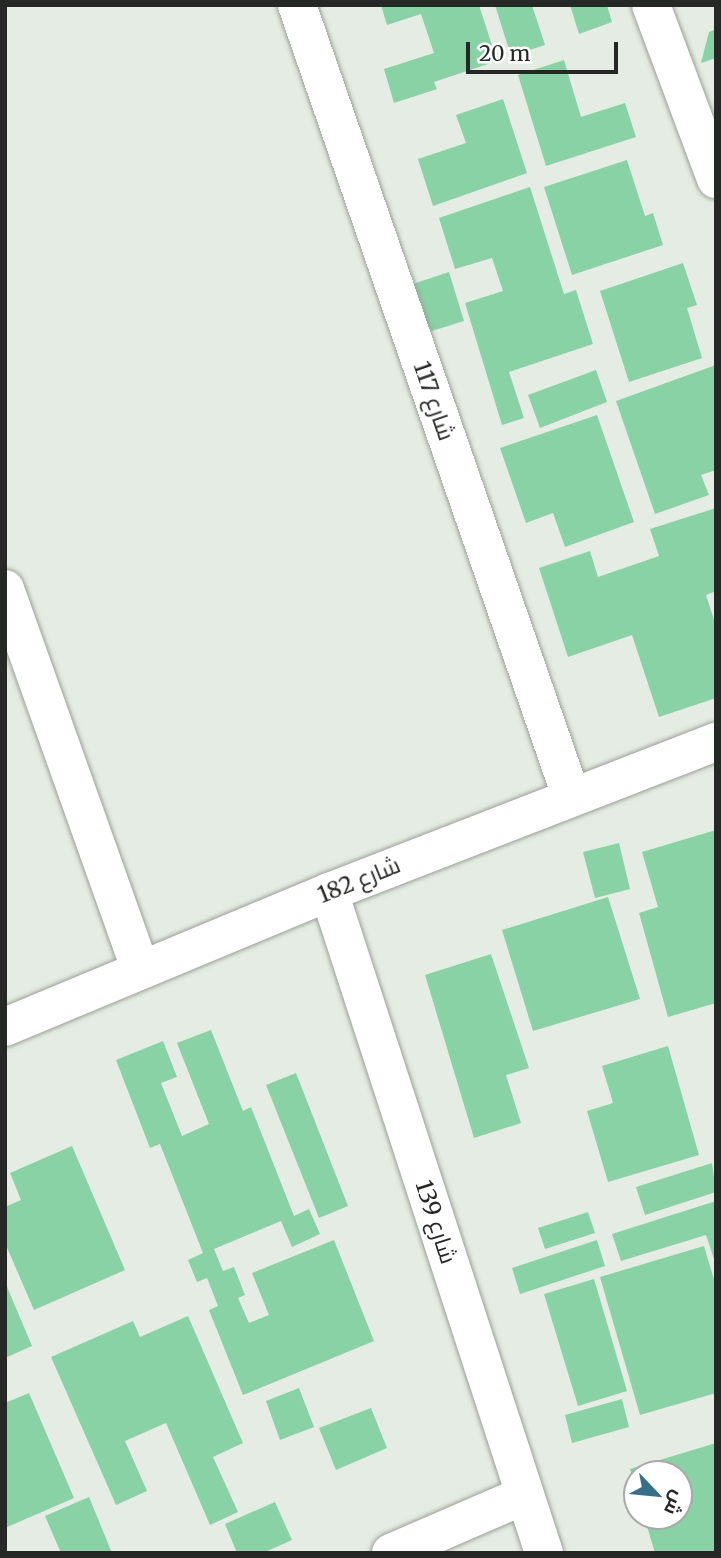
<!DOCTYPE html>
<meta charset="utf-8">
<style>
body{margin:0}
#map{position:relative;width:721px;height:1558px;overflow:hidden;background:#e5ece3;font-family:Merriweather,Cairo,serif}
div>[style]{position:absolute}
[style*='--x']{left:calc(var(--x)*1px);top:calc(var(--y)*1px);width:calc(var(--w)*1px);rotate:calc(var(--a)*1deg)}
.building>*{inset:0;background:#89d2a5}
.roads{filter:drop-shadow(0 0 2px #9aa098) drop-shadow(0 0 2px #9aa098)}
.minor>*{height:38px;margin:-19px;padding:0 19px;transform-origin:19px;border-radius:19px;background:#fff}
span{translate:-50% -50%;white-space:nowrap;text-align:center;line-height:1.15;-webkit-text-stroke:5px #fff;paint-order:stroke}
.street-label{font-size:23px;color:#262825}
.frame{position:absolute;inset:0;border:7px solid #262825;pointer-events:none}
.north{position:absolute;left:623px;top:1460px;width:70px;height:70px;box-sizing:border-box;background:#fff;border:2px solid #a8a9a8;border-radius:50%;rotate:116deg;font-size:19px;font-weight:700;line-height:28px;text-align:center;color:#262825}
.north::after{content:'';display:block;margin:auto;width:24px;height:32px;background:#376f89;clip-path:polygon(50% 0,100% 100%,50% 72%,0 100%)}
.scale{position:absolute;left:466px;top:42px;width:152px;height:32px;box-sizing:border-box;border:4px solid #262825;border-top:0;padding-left:9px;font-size:21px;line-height:24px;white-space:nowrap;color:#262825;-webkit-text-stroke:5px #fff;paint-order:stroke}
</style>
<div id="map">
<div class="building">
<div style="clip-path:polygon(381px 5px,479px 5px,497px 61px,434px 82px,437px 89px,394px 103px,384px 69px,434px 53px,421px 14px,387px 25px)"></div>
<div style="clip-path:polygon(495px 5px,532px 5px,545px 45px,511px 56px)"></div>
<div style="clip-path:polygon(570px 5px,607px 5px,612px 22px,579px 34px)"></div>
<div style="clip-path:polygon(716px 29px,716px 58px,701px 63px,709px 32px)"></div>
<div style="clip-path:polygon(564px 60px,581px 117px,625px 103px,636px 137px,546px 166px,518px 75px)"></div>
<div style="clip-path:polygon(503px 99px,527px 173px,433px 206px,418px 159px,466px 143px,456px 115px)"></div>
<div style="clip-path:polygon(627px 160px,645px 216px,653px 213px,663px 245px,572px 275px,544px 187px)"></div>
<div style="clip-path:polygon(530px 187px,564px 294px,576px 290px,593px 344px,509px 372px,524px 418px,502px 425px,465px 303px,503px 291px,492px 258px,455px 269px,439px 218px)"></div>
<div style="clip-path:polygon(683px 263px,697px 305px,687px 308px,702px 358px,629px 382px,600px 291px)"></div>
<div style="clip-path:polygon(449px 272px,464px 321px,422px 334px,407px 286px)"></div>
<div style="clip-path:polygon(716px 365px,716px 470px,701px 475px,709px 495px,655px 514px,616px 401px)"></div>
<div style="clip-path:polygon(596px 370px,607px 402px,540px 428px,528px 395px)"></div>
<div style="clip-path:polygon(597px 415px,634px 522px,565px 547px,553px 513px,526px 523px,500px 448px)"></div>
<div style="clip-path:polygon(716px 508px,716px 591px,706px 595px,716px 626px,716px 698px,659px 717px,632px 635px,568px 657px,539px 568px,590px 551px,598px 577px,659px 556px,650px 529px)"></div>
<div style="clip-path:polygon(716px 830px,716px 1003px,668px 1017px,639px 913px,658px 907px,642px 852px)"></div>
<div style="clip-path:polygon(619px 843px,630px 889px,595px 898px,583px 852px)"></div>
<div style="clip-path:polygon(608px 897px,640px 999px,533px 1031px,502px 930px)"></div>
<div style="clip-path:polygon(491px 954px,529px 1068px,506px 1075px,521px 1123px,474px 1138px,425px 975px)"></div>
<div style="clip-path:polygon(211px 1030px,243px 1111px,251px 1107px,294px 1216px,309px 1209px,320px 1234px,292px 1247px,281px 1221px,214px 1249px,223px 1271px,234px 1267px,245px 1295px,238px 1298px,249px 1323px,269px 1315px,252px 1273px,334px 1240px,374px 1341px,243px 1395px,209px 1310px,218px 1306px,207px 1278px,197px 1282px,188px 1260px,203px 1253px,160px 1144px,150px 1148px,116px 1060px,163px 1041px,177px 1077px,161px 1083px,182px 1136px,209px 1124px,177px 1043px)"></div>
<div style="clip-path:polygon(668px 1046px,699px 1155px,608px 1182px,587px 1111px,613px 1103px,602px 1066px)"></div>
<div style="clip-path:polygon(296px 1073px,348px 1206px,319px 1218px,266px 1085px)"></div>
<div style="clip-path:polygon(72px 1146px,125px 1270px,34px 1310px,5px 1243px,5px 1207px,21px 1200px,10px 1173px)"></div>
<div style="clip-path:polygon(712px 1163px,716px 1192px,645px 1215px,636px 1187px)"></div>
<div style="clip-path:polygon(716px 1201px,716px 1265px,706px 1235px,621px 1261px,612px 1234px)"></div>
<div style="clip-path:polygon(588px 1212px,595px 1233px,545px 1249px,538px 1228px)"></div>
<div style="clip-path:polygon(597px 1240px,605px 1266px,520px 1294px,512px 1268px)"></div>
<div style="clip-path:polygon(704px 1246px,716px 1286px,716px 1393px,640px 1415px,600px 1277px)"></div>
<div style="clip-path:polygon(594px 1279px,627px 1391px,578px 1406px,544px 1294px)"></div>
<div style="clip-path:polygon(5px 1282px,32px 1346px,5px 1358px)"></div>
<div style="clip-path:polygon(188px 1316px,243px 1443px,213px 1457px,238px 1512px,210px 1525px,166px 1423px,125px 1441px,147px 1491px,116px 1505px,51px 1357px,133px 1321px,140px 1337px)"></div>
<div style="clip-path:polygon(299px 1388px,314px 1427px,280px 1440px,266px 1401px)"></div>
<div style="clip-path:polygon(29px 1393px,74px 1498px,5px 1528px,5px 1403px)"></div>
<div style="clip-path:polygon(622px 1399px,629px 1427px,572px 1443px,565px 1415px)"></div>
<div style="clip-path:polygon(371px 1408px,387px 1448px,336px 1470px,319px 1428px)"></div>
<div style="clip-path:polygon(716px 1443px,716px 1553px,655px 1553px,644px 1516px,679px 1516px,679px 1474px,637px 1474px,636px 1491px,630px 1469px)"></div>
<div style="clip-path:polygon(89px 1497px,112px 1553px,61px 1553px,45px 1516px)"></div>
<div style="clip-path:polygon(275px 1502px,292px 1540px,263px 1553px,237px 1553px,225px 1524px)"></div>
</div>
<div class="roads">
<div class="minor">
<div style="--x:297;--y:5;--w:837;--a:70.89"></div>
<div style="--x:651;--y:5;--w:186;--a:69.5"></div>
<div style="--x:5;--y:589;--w:403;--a:70.4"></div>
<div style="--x:329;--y:892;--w:695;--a:71.98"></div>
<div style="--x:5;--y:1027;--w:351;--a:-22.6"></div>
<div style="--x:329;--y:892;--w:415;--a:-21.2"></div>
<div style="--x:391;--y:1553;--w:146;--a:-23.4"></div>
</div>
</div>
<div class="street-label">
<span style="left:434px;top:401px;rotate:71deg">شارع 117</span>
<span style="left:359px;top:880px;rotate:-22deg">شارع 182</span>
<span style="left:436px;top:1222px;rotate:72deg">شارع 139</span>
</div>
<div class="frame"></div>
<div class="north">ش</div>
<div class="scale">20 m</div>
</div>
